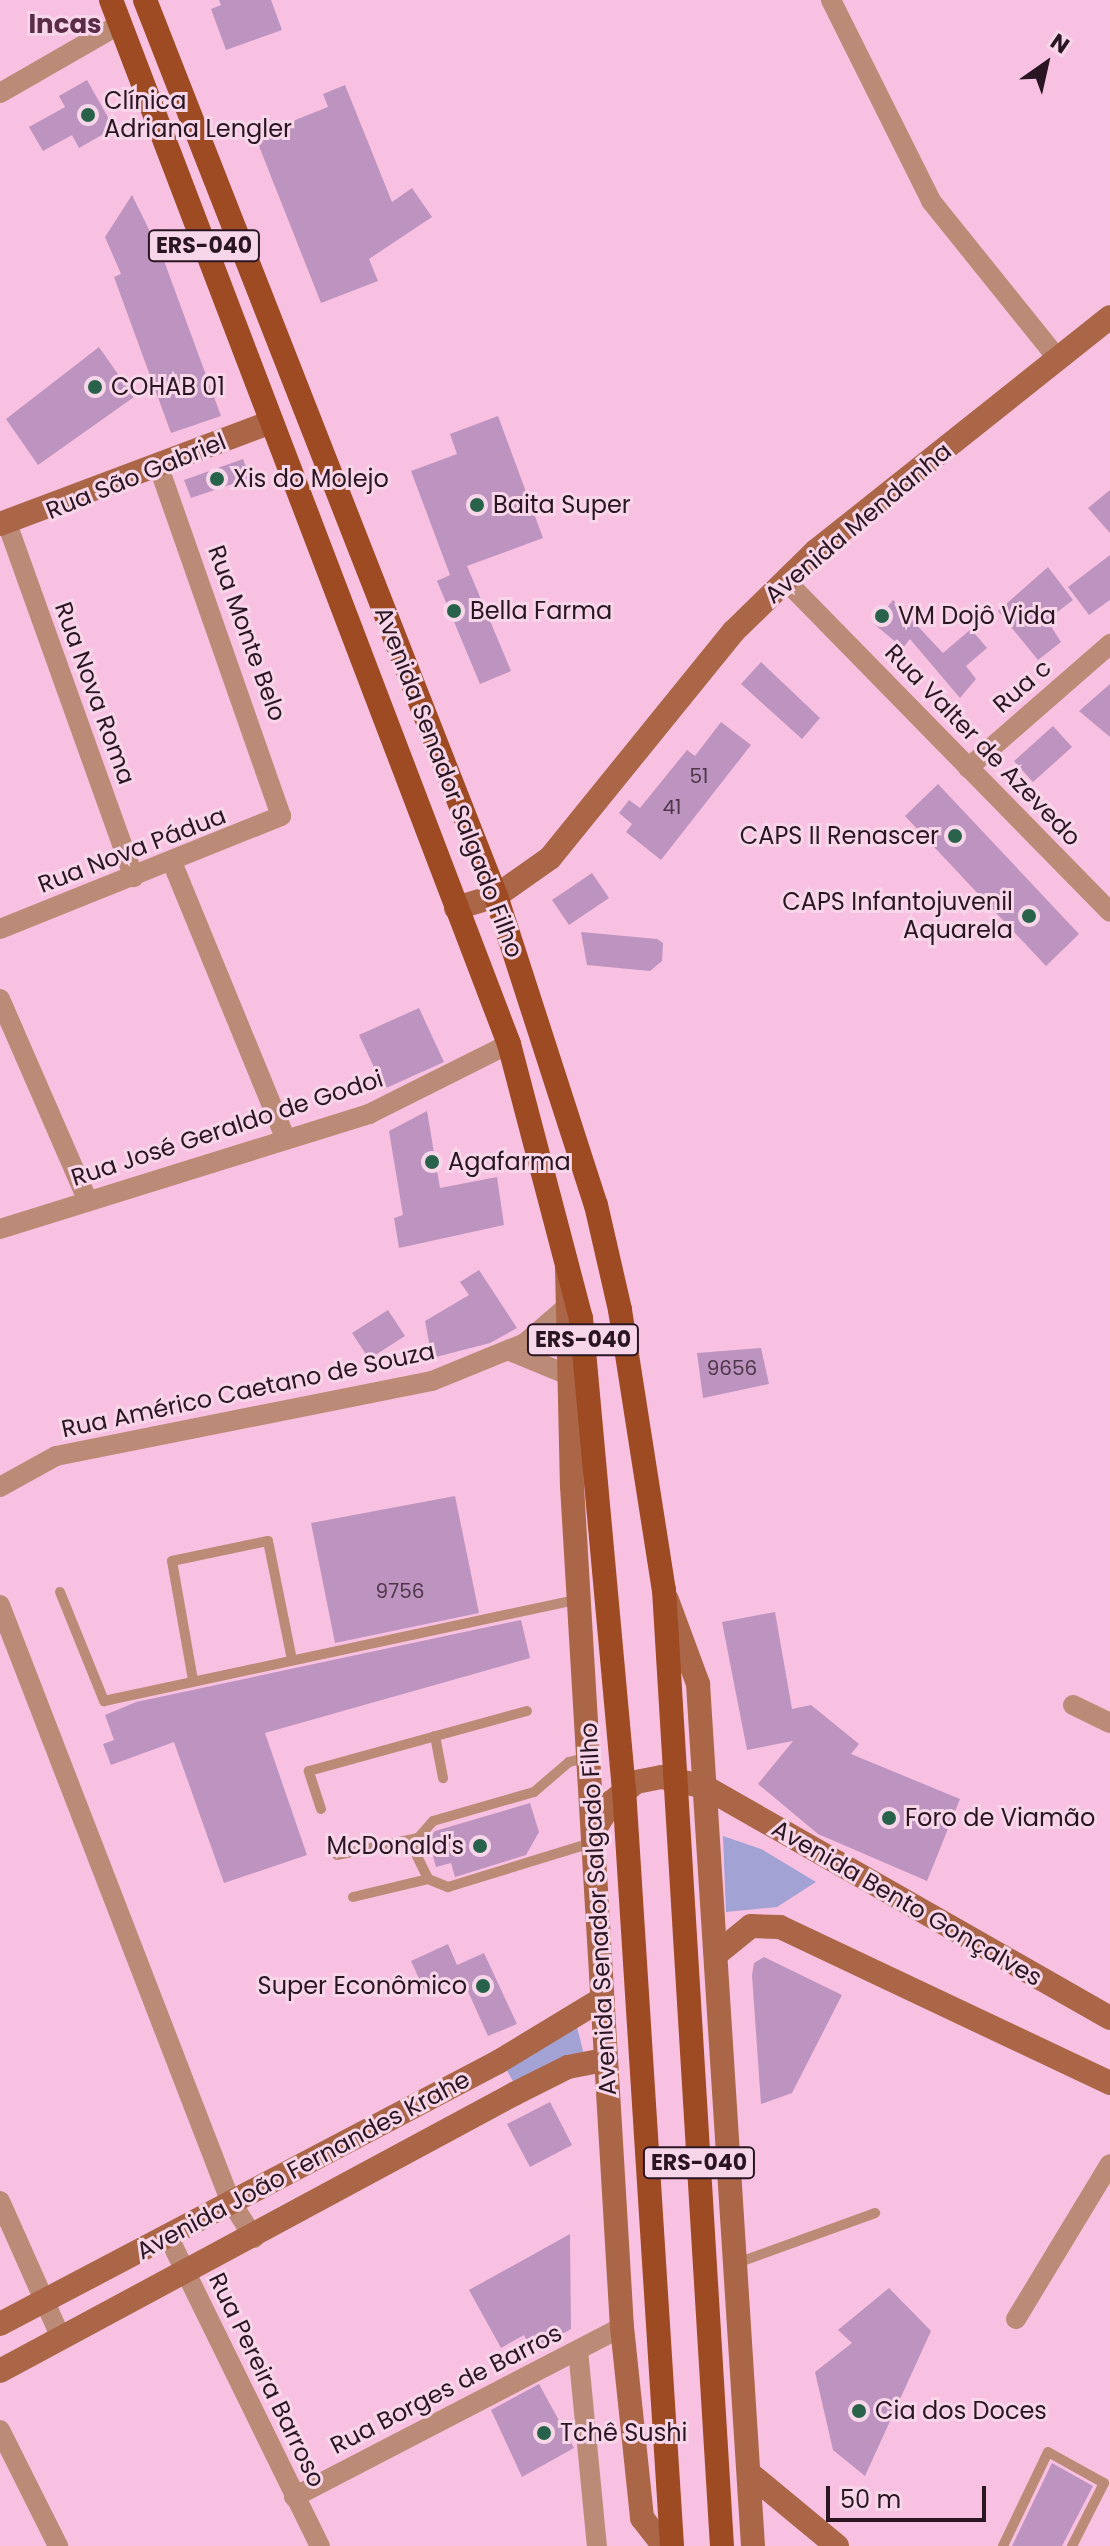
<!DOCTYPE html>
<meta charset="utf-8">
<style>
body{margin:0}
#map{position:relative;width:1110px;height:2546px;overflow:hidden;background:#f9c1e1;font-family:Poppins,sans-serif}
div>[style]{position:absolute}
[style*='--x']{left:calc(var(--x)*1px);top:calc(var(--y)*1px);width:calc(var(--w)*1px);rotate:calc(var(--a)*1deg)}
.green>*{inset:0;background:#a2a2d4}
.building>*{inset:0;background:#bc94bf}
.lane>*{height:10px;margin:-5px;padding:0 5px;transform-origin:5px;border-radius:5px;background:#bb8b77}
.street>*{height:20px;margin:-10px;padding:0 10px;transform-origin:10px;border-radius:10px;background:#bb8b77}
.secondary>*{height:24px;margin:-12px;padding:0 12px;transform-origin:12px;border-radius:12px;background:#ab6648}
.primary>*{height:24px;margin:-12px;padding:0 12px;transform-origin:12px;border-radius:12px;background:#9e4a22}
.dots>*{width:22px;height:22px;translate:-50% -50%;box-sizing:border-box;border:4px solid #f8d6e9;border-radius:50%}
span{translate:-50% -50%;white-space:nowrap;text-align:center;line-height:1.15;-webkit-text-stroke:6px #f8d6e9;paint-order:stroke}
.number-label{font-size:20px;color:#4e3649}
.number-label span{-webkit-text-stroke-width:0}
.shield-label span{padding:2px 6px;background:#f8d6e9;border:2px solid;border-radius:6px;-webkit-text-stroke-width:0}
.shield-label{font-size:22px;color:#2a1622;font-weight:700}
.poi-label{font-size:24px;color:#2a1622}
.left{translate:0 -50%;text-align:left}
.right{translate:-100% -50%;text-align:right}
.street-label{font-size:24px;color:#2a1622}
.neighbourhood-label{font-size:26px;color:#592c48;font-weight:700}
.north{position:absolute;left:1006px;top:24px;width:80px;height:80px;-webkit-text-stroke:6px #f8d6e9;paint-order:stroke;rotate:34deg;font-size:22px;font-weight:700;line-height:32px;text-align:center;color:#2a1622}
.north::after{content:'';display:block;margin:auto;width:28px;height:36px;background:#2a1622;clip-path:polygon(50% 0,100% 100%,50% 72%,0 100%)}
.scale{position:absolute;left:826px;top:2486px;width:160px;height:36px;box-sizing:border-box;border:4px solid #2a1622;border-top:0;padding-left:10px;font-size:24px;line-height:28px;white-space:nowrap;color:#2a1622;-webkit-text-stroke:6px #f8d6e9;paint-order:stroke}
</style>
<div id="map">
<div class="green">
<div style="clip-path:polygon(723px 1836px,761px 1849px,816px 1882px,777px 1907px,726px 1912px)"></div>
<div style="clip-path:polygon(576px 2023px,584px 2055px,517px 2088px,502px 2062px)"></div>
</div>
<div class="building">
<div style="clip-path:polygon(219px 0,271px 0,282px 30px,226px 50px,211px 9px,221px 5px)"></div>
<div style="clip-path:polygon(87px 80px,114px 128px,79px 148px,72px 135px,43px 151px,29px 127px,65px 107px,59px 96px)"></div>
<div style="clip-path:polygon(345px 85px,392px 202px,412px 188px,432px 217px,369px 259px,378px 281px,321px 303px,255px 136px,328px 107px,323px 94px)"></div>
<div style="clip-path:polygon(132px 195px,163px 258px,221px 416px,171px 433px,114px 277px,121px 274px,105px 237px)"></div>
<div style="clip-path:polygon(99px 347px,134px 397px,38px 465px,6px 419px)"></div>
<div style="clip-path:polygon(498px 416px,543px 538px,467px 566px,511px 671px,480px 684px,437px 581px,450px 575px,411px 471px,457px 454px,450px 434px)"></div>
<div style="clip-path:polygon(243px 459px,250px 478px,191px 498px,184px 480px)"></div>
<div style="clip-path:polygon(1110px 490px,1110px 533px,1088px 508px)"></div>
<div style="clip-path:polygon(1110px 555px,1110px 600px,1089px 615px,1068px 587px)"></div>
<div style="clip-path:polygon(1048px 567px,1073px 600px,1047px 620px,1061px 642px,1038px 660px,998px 611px)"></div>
<div style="clip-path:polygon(893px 600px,943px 653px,971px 629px,987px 648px,966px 666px,976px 679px,960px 698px,910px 639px,903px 648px,874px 624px)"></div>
<div style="clip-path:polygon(761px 662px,820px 718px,802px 739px,741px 684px)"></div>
<div style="clip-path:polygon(1110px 684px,1110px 737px,1079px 711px)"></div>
<div style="clip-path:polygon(721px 722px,751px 745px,661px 860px,626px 832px,632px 824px,619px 813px,629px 800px,640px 808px,687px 750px,695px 756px)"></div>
<div style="clip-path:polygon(1053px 726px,1072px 747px,1033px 782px,1014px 761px)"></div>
<div style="clip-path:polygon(938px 784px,1079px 934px,1046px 966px,905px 816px)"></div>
<div style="clip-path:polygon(592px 873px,609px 898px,569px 925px,552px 900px)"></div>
<div style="clip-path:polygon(581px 932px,657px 939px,663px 943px,662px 961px,650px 971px,587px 965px)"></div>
<div style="clip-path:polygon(419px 1008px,444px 1062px,384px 1089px,359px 1035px)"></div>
<div style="clip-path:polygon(427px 1111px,440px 1188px,497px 1177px,504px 1225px,399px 1248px,394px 1218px,403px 1215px,389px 1131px)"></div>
<div style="clip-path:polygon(479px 1270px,517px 1328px,490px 1343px,432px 1358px,425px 1321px,469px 1295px,460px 1282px)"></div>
<div style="clip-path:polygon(388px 1310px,405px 1336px,369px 1359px,352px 1333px)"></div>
<div style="clip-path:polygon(761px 1348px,769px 1384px,703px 1398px,697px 1353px)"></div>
<div style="clip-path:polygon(455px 1496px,479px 1613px,335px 1643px,311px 1523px)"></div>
<div style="clip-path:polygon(775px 1612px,792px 1709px,811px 1705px,859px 1744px,851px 1754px,960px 1799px,927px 1881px,818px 1834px,758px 1784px,793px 1741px,747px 1750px,722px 1622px)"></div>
<div style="clip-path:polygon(521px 1620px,530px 1658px,265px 1733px,307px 1855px,224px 1883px,174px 1742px,111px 1765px,103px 1744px,114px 1740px,105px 1715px,136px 1702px)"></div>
<div style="clip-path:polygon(530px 1803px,539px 1832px,526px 1855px,455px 1877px,451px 1863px,436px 1867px,428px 1839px,435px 1831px)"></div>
<div style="clip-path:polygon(448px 1944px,457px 1965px,484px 1953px,517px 2024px,488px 2036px,462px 1978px,426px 1994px,411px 1961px)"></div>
<div style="clip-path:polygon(764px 1957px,842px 1995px,792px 2093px,761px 2104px,752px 1975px,754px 1963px)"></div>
<div style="clip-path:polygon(550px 2102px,572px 2145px,530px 2167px,507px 2124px)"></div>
<div style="clip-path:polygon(570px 2234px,571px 2329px,532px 2351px,524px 2335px,501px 2348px,469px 2290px)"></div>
<div style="clip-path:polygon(889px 2288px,931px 2331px,865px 2476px,833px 2450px,815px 2372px,852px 2343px,838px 2330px)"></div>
<div style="clip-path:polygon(539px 2384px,574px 2448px,522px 2477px,491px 2410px)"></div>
<div style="clip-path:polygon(1052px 2463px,1093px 2486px,1062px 2546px,1012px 2546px)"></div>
</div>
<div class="lane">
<div style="--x:60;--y:1592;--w:118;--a:68"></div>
<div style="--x:104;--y:1701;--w:484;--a:-12.1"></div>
<div style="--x:193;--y:1680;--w:121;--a:-100"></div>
<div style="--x:172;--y:1561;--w:98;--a:-11.8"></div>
<div style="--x:268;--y:1541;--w:121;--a:78.6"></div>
<div style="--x:435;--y:1736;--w:43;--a:79.2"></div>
<div style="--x:588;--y:1757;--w:20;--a:165"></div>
<div style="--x:569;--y:1762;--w:46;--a:139.4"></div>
<div style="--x:534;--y:1792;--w:105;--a:164"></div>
<div style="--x:433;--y:1821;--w:23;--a:131"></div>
<div style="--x:418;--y:1838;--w:18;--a:93"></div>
<div style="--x:417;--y:1856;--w:25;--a:64"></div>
<div style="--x:428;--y:1879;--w:22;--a:22"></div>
<div style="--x:448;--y:1887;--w:150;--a:-17.1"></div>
<div style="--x:321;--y:1809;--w:40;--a:-108"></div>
<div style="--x:309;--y:1771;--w:226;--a:-15.4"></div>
<div style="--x:337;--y:1855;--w:83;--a:-11.9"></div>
<div style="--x:353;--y:1897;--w:77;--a:-13.5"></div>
<div style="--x:737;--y:2263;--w:147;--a:-19.9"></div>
<div style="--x:1003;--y:2546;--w:104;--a:-64.4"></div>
<div style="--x:1048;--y:2452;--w:64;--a:29"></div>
<div style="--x:1104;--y:2483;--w:71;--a:116.9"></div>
</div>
<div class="street">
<div style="--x:831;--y:0;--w:225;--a:63.5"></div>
<div style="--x:931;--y:201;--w:203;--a:51.2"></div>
<div style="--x:0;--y:93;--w:138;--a:-29.9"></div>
<div style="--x:8;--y:526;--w:373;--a:70.3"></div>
<div style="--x:786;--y:581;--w:463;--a:45.6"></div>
<div style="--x:968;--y:768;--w:189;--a:-41.1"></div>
<div style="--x:172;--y:862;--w:300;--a:67.7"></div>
<div style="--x:0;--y:929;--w:303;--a:-21.9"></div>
<div style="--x:281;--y:816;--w:370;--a:-109.3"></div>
<div style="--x:0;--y:999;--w:220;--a:66.5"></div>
<div style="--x:0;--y:1229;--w:387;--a:-17.3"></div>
<div style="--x:369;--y:1114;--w:157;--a:-26.6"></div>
<div style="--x:510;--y:1351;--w:61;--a:22.3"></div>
<div style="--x:0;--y:1487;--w:64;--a:-29"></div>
<div style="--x:56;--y:1456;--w:383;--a:-11.3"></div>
<div style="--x:432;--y:1381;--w:100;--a:-22.2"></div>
<div style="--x:525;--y:1343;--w:50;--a:-41"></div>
<div style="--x:0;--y:1605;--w:638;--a:68.87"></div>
<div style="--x:230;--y:2200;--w:45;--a:57.7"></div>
<div style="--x:1073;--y:1705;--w:41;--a:25.9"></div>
<div style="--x:0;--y:2201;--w:150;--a:66"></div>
<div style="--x:168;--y:2236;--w:345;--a:63.9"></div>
<div style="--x:1016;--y:2319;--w:181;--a:-58.8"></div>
<div style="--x:578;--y:2350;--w:197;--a:84.5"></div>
<div style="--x:0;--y:2430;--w:130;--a:63.4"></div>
<div style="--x:294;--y:2497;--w:369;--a:-27.4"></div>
</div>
<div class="secondary">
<div style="--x:0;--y:524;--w:290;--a:-20.6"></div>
<div style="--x:456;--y:908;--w:42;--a:-16.7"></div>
<div style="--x:496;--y:896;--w:66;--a:-35.1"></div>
<div style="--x:550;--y:858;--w:292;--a:-51"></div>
<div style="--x:734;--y:631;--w:115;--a:-44.3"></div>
<div style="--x:816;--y:551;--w:376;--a:-38.5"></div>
<div style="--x:567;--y:1268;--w:218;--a:88.7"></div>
<div style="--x:572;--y:1486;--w:842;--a:86.6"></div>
<div style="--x:622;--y:2327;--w:192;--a:84"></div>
<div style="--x:642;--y:2518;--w:36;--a:52"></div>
<div style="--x:667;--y:1600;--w:90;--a:69.7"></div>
<div style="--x:698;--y:1684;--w:864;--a:86.35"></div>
<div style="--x:593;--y:1832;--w:36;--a:-58"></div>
<div style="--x:612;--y:1802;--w:31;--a:-40"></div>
<div style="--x:636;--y:1782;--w:26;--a:-11"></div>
<div style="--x:662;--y:1777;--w:44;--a:13.1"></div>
<div style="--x:705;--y:1787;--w:466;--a:29.7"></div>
<div style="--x:719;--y:1952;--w:41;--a:-39.1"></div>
<div style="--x:751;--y:1926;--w:29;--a:2"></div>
<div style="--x:780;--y:1927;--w:365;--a:25.3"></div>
<div style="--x:0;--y:2324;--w:563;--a:-27.75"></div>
<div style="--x:498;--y:2062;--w:122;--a:-31.2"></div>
<div style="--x:0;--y:2371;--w:584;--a:-28.32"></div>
<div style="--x:514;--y:2094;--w:60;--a:-26.6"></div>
<div style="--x:568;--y:2067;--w:38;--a:-11"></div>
<div style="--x:750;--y:2474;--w:113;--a:39.6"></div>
</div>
<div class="primary">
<div style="--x:111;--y:0;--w:1117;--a:69.13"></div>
<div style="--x:509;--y:1044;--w:283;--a:75.3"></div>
<div style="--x:581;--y:1318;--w:473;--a:84.8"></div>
<div style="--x:624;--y:1789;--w:759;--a:86.37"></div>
<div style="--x:145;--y:0;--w:962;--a:68.61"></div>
<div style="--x:496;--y:896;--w:325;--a:72.1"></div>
<div style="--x:596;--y:1205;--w:108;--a:77.1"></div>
<div style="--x:620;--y:1310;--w:283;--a:81.1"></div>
<div style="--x:664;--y:1590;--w:958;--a:86.53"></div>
</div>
<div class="dots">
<div style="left:88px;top:115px;background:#29624b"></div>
<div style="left:95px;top:387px;background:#29624b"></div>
<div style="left:217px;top:479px;background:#29624b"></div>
<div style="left:477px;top:505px;background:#29624b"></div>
<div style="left:454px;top:611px;background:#29624b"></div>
<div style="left:882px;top:616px;background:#29624b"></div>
<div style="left:955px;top:836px;background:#29624b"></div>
<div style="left:1029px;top:916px;background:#29624b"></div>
<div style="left:432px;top:1162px;background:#29624b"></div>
<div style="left:889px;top:1818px;background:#29624b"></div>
<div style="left:480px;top:1846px;background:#29624b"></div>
<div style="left:483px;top:1986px;background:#29624b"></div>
<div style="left:859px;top:2411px;background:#29624b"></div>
<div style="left:544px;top:2433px;background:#29624b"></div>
</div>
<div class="number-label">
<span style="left:699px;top:776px">51</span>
<span style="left:672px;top:807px">41</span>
<span style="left:732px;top:1368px">9656</span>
<span style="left:400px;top:1591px">9756</span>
</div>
<div class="shield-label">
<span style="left:204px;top:246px">ERS-040</span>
<span style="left:583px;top:1340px">ERS-040</span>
<span style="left:699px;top:2163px">ERS-040</span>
</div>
<div class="poi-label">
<span class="left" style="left:104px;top:115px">Clínica<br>Adriana Lengler</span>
<span class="left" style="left:111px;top:387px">COHAB 01</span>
<span class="left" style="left:233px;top:479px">Xis do Molejo</span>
<span class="left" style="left:493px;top:505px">Baita Super</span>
<span class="left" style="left:470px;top:611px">Bella Farma</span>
<span class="left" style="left:898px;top:616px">VM Dojô Vida</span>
<span class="right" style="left:939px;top:836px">CAPS II Renascer</span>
<span class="right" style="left:1013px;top:916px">CAPS Infantojuvenil<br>Aquarela</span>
<span class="left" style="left:448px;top:1162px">Agafarma</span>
<span class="left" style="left:905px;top:1818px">Foro de Viamão</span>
<span class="right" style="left:464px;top:1846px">McDonald's</span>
<span class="right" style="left:467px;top:1986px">Super Econômico</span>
<span class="left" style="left:875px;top:2411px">Cia dos Doces</span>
<span class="left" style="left:560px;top:2433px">Tchê Sushi</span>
</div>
<div class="street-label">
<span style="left:136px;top:476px;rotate:-22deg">Rua São Gabriel</span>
<span style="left:858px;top:523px;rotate:-40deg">Avenida Mendanha</span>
<span style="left:247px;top:633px;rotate:70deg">Rua Monte Belo</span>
<span style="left:1022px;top:686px;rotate:-41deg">Rua c</span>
<span style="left:95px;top:693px;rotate:70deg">Rua Nova Roma</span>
<span style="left:983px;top:745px;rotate:46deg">Rua Valter de Azevedo</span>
<span style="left:449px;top:782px;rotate:69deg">Avenida Senador Salgado Filho</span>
<span style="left:132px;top:850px;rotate:-21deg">Rua Nova Pádua</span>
<span style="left:227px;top:1128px;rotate:-18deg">Rua José Geraldo de Godoi</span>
<span style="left:248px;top:1390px;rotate:-12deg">Rua Américo Caetano de Souza</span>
<span style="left:907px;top:1903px;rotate:30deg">Avenida Bento Gonçalves</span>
<span style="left:598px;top:1909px;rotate:-93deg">Avenida Senador Salgado Filho</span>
<span style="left:303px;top:2165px;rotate:-28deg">Avenida João Fernandes Krahe</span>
<span style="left:267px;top:2380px;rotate:64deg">Rua Pereira Barroso</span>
<span style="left:446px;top:2389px;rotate:-27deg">Rua Borges de Barros</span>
</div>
<div class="neighbourhood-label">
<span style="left:65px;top:25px">Incas</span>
</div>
<div class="north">N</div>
<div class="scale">50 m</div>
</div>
